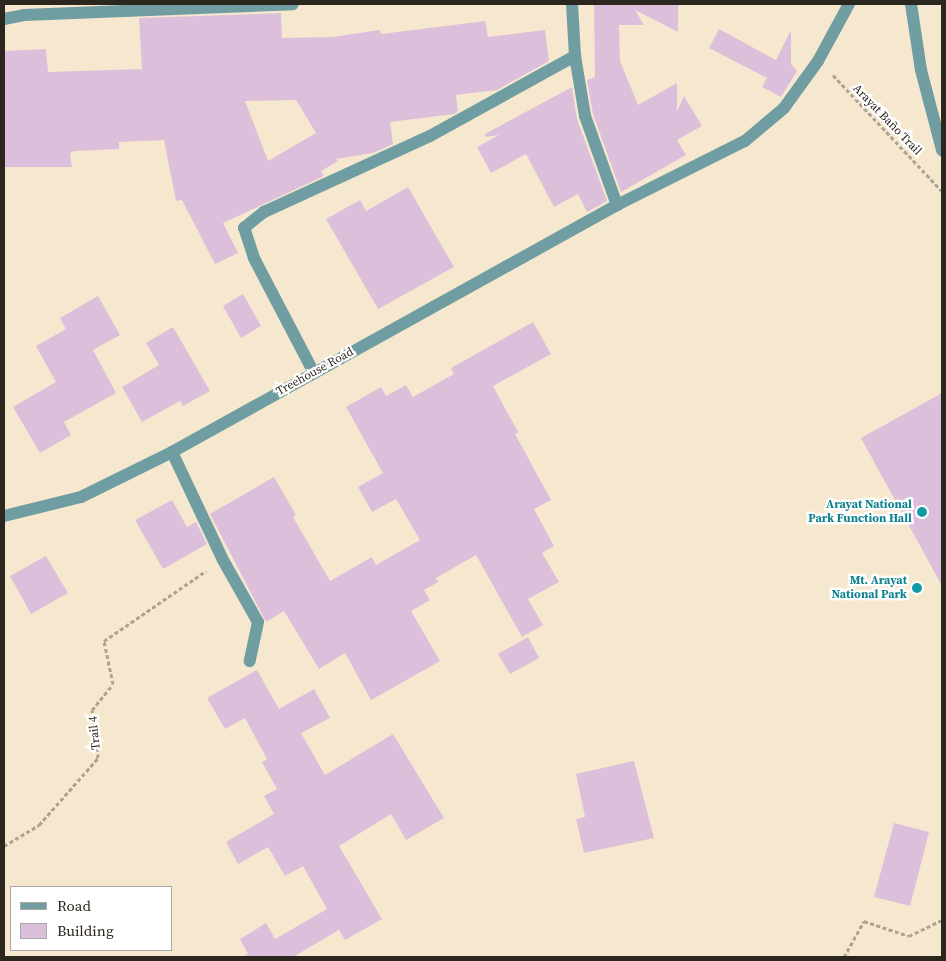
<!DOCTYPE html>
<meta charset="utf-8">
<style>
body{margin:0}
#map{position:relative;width:946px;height:961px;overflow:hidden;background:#f5e8cf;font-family:"Source Serif 4",serif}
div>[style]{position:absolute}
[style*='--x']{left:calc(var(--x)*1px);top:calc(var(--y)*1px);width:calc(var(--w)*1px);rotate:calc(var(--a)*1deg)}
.building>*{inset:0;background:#dcc0db}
.path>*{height:3px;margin-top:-1.5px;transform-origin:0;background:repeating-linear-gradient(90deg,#ada390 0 4px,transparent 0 6.5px)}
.minor>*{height:12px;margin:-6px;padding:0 6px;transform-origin:6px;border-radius:6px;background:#709da1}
.dots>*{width:14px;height:14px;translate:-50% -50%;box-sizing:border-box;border:2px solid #fff;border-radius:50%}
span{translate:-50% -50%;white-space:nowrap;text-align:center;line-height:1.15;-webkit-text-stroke:4.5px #fff;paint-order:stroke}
.street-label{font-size:12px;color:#2c271e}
.culture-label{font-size:12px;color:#0d838f;font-weight:700}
.right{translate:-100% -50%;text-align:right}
.frame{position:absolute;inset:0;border:5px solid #2c271e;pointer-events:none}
.legend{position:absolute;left:10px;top:886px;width:162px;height:65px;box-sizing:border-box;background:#fff;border:1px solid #aba9a5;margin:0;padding:6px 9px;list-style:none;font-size:15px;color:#2c271e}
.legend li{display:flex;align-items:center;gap:10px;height:25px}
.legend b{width:25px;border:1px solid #aba9a5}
</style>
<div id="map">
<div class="building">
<div style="clip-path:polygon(594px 4px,678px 4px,678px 32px,635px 10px,644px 25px,619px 25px,620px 61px,638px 105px,677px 83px,677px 111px,684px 96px,702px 126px,677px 140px,686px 155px,621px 192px,593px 114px,587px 80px,595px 77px)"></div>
<div style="clip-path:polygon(evenodd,281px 13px,282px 38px,332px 37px,380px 30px,381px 34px,485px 21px,488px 37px,545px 30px,549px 61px,497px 90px,456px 95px,458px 111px,454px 114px,390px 122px,393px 144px,373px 153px,336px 159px,338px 161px,321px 171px,324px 176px,223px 223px,238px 253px,215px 264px,182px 200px,176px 201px,164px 140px,119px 142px,119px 149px,75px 151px,70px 153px,72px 167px,4px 167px,4px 51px,46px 49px,48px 72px,142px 69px,139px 18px,281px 13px,296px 100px,316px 133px,268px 161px,245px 101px,296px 100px)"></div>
<div style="clip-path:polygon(719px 29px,776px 60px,791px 30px,791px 64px,797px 71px,781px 97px,762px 87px,767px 78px,709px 48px)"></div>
<div style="clip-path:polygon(572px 87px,577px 119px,607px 201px,587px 212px,578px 194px,554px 207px,526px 154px,491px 173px,477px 147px,499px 135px,485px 137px,485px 134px)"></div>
<div style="clip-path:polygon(408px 187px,454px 267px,378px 309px,326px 219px,360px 200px,366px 211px)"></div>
<div style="clip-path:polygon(243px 294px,261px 326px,241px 338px,223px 306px)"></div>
<div style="clip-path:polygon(98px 296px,120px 335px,93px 350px,116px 393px,64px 422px,71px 435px,40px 453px,13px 407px,56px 382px,36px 346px,66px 329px,60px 318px)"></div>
<div style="clip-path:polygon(533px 322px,551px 354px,493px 386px,518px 432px,515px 434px,551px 500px,534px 509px,554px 546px,542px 553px,559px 582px,528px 599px,543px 625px,522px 637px,476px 555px,436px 578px,438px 582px,424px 590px,430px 600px,411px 611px,440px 661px,371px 700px,345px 653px,319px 669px,284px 611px,266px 622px,210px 514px,274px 477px,296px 515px,293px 517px,330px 581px,372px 557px,376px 565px,420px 540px,396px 499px,372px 512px,358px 487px,383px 473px,346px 407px,381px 387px,386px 396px,406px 385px,413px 397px,454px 374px,451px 368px)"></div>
<div style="clip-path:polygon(173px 327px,210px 391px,183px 406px,180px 401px,142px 422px,122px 387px,159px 365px,146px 343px)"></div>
<div style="clip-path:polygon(942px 393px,942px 586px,861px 438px)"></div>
<div style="clip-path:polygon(172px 500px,187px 527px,196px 522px,207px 544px,163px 569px,135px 520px)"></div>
<div style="clip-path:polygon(46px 556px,68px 593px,31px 614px,10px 576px)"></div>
<div style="clip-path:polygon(528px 637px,539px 658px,510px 674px,498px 654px)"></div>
<div style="clip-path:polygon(257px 670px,279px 709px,314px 689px,330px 718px,301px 733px,325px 775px,393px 734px,444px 818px,406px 840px,391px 814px,339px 846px,382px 919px,345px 940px,339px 930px,293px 957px,243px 957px,248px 954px,240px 939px,266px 923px,275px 939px,327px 909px,303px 866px,285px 876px,268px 847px,238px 864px,226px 842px,274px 814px,264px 796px,277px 789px,262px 762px,267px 759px,245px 718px,225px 729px,207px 698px)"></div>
<div style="clip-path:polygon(634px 761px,654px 838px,584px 853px,576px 819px,585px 817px,576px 774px)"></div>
<div style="clip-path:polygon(894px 823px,929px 832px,910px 906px,874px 897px)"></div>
</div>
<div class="path">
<div style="--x:833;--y:75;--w:159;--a:46.8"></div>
<div style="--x:4;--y:846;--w:41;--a:-31"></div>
<div style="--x:39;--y:825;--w:89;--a:-48.6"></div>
<div style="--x:98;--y:758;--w:48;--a:-97.1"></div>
<div style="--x:92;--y:710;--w:33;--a:-51"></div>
<div style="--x:113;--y:684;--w:44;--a:-101.8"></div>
<div style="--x:104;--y:641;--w:124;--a:-34.5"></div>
<div style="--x:844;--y:957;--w:41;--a:-60.9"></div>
<div style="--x:864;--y:921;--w:47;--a:18.4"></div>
<div style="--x:909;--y:936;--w:37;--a:-26"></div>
</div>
<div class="minor">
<div style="--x:572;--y:4;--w:52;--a:86.7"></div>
<div style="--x:575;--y:56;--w:61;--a:80.5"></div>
<div style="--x:585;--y:116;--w:95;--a:70.2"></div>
<div style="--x:911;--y:4;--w:67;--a:81.4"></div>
<div style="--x:921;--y:70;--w:83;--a:75.3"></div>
<div style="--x:4;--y:19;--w:20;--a:-11"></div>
<div style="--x:24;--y:15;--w:269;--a:-2.3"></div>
<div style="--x:314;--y:373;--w:130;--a:-117.6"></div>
<div style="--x:254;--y:258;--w:32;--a:-108"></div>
<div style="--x:244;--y:228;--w:26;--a:-39"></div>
<div style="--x:264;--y:212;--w:183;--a:-24.6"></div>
<div style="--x:430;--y:136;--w:166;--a:-28.9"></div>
<div style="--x:172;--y:452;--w:119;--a:64.7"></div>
<div style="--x:223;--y:560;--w:71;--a:60.6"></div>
<div style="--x:258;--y:622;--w:40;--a:102"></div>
<div style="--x:4;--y:516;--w:79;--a:-13.9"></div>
<div style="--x:81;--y:497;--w:102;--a:-26.3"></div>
<div style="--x:172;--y:452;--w:509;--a:-29.03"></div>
<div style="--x:617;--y:205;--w:143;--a:-26.6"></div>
<div style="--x:745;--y:141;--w:51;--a:-40.2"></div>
<div style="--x:784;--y:108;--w:58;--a:-54.1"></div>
<div style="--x:818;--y:61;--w:65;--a:-61.5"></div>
</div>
<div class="dots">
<div style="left:922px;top:512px;background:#0f9aa8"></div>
<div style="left:917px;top:588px;background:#0f9aa8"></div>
</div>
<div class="street-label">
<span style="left:887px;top:120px;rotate:46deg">Arayat Baño Trail</span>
<span style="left:315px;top:372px;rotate:-29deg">Treehouse Road</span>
<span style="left:95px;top:733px;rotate:-96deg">Trail 4</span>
</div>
<div class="culture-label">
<span class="right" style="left:912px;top:512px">Arayat National<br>Park Function Hall</span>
<span class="right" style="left:907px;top:588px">Mt. Arayat<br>National Park</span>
</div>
<div class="frame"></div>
<ul class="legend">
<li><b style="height:6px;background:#709da1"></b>Road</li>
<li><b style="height:14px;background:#dcc0db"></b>Building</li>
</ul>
</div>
